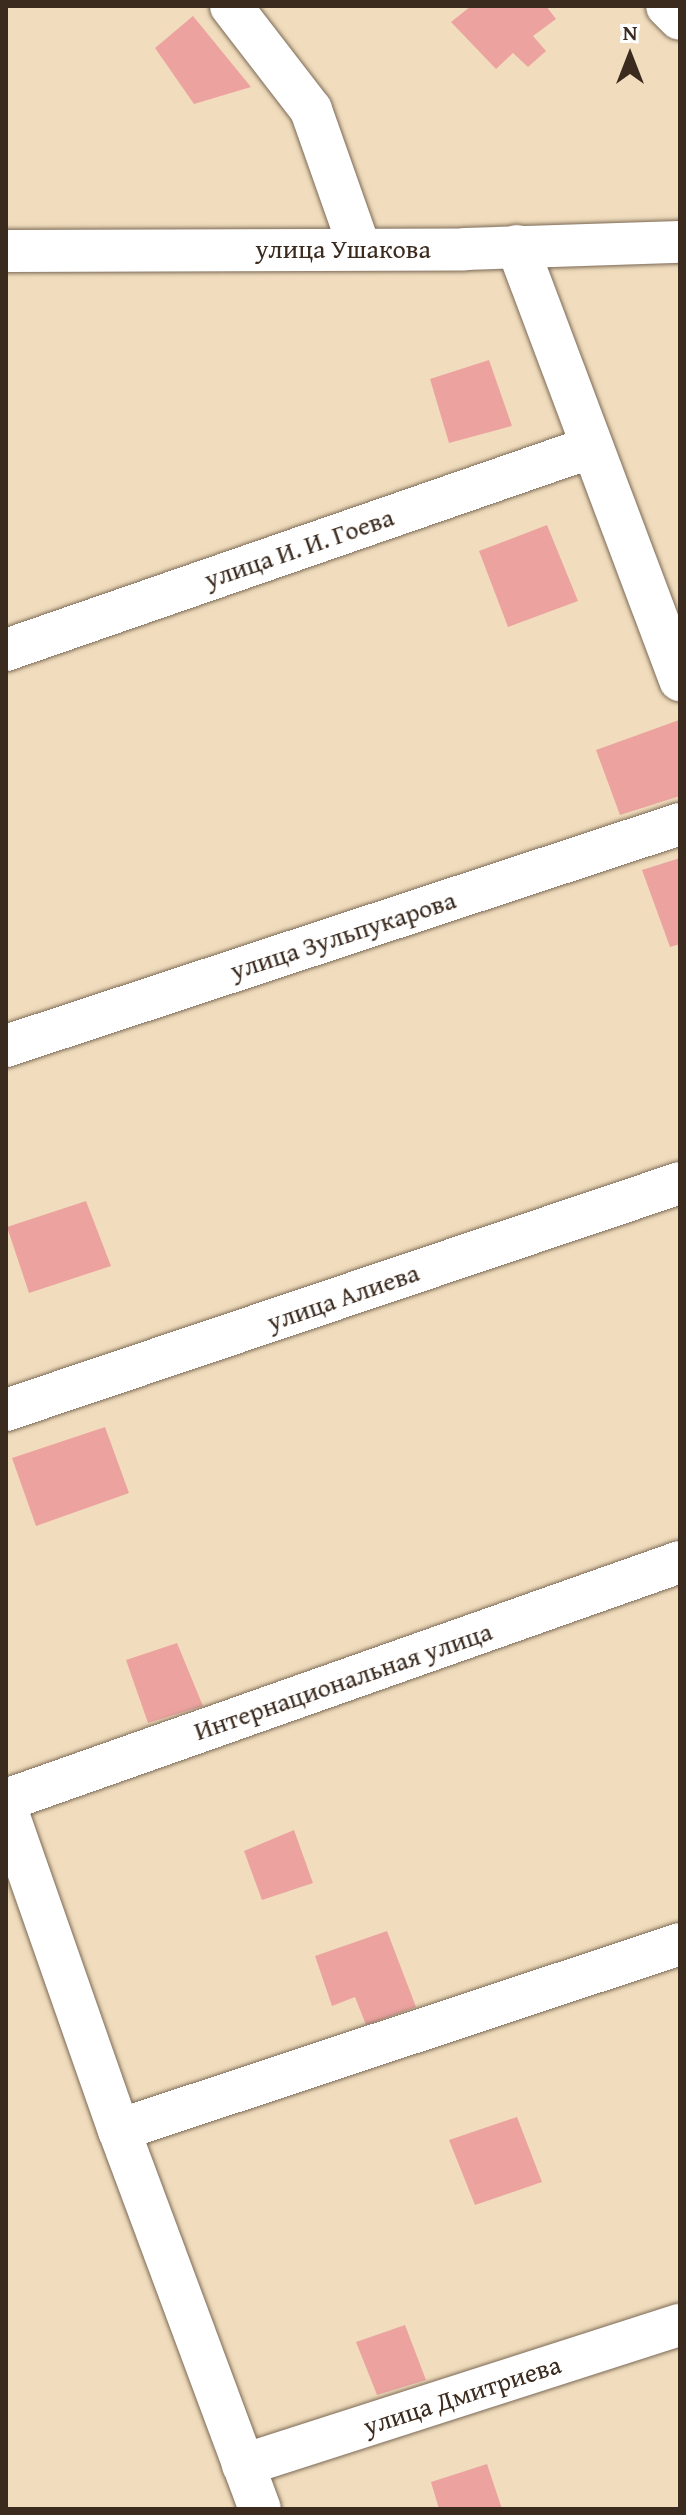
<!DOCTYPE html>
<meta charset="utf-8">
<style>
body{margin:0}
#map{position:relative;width:686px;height:2515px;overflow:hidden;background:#f1ddbd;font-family:"Gentium Book Plus",serif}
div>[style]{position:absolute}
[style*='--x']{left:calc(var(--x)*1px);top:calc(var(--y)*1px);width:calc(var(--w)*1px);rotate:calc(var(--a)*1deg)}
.building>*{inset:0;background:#eca3a0}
.roads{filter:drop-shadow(0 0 2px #7b6956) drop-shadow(0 0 2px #7b6956)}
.minor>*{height:42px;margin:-21px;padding:0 21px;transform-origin:21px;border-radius:21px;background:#fff}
span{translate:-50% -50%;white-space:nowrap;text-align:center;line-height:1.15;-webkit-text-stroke:6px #fff;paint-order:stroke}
.street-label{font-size:26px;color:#3b2a1e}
.frame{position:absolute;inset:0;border:8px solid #3b2a1e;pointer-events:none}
.north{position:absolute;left:590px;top:16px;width:80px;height:80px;-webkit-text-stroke:6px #fff;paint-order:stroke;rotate:0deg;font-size:22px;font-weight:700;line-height:32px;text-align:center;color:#3b2a1e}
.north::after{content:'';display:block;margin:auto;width:28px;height:36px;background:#3b2a1e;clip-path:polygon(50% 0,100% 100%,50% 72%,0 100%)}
</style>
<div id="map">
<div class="building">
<div style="clip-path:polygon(471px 6px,546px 6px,556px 19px,533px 36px,546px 51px,528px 67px,513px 53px,496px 69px,451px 22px)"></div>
<div style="clip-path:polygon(193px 16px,251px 87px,194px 104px,155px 48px)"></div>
<div style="clip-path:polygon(489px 360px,512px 426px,449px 443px,430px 379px)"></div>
<div style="clip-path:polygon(547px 525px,578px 601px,508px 627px,479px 551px)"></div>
<div style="clip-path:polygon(679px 720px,680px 796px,620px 815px,596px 750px)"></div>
<div style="clip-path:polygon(680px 858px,680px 944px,670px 947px,642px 870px)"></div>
<div style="clip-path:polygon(86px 1201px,111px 1266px,29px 1293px,7px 1227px)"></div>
<div style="clip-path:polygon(105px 1427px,129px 1493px,36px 1526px,12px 1458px)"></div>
<div style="clip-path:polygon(177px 1643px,203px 1706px,148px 1723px,126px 1660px)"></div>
<div style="clip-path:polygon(294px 1830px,313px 1883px,262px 1900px,244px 1851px)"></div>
<div style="clip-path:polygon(387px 1931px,416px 2007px,366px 2025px,355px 1997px,332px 2006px,315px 1956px)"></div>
<div style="clip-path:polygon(517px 2117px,542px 2182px,475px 2205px,449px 2140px)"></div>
<div style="clip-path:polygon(405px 2325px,426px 2380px,377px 2395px,356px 2342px)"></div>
<div style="clip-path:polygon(487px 2464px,502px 2509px,439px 2509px,431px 2482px)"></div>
</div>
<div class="roads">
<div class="minor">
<div style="--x:231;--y:6;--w:131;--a:52.4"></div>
<div style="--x:311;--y:110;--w:147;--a:70.6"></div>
<div style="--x:667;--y:6;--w:18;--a:45"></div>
<div style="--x:517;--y:246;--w:464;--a:69.4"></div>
<div style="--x:6;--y:251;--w:459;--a:-0.2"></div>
<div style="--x:465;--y:249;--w:215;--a:-1.9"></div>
<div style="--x:6;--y:650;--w:620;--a:-19.11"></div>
<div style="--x:6;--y:1046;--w:710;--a:-18.23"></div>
<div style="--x:6;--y:1410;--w:711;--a:-18.61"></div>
<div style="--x:6;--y:1800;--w:715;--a:-19.45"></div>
<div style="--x:6;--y:1808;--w:341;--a:70.7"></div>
<div style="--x:119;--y:2130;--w:404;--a:69.6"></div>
<div style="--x:119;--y:2130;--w:591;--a:-18.34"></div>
<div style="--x:243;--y:2465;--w:459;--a:-17.8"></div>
</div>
</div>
<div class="street-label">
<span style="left:343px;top:249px">улица Ушакова</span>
<span style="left:299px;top:548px;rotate:-19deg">улица И. И. Гоева</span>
<span style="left:343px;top:935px;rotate:-18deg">улица Зульпукарова</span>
<span style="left:343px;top:1297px;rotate:-19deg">улица Алиева</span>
<span style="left:343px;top:1681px;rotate:-19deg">Интернациональная улица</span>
<span style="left:462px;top:2395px;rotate:-18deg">улица Дмитриева</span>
</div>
<div class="frame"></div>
<div class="north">N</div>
</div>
